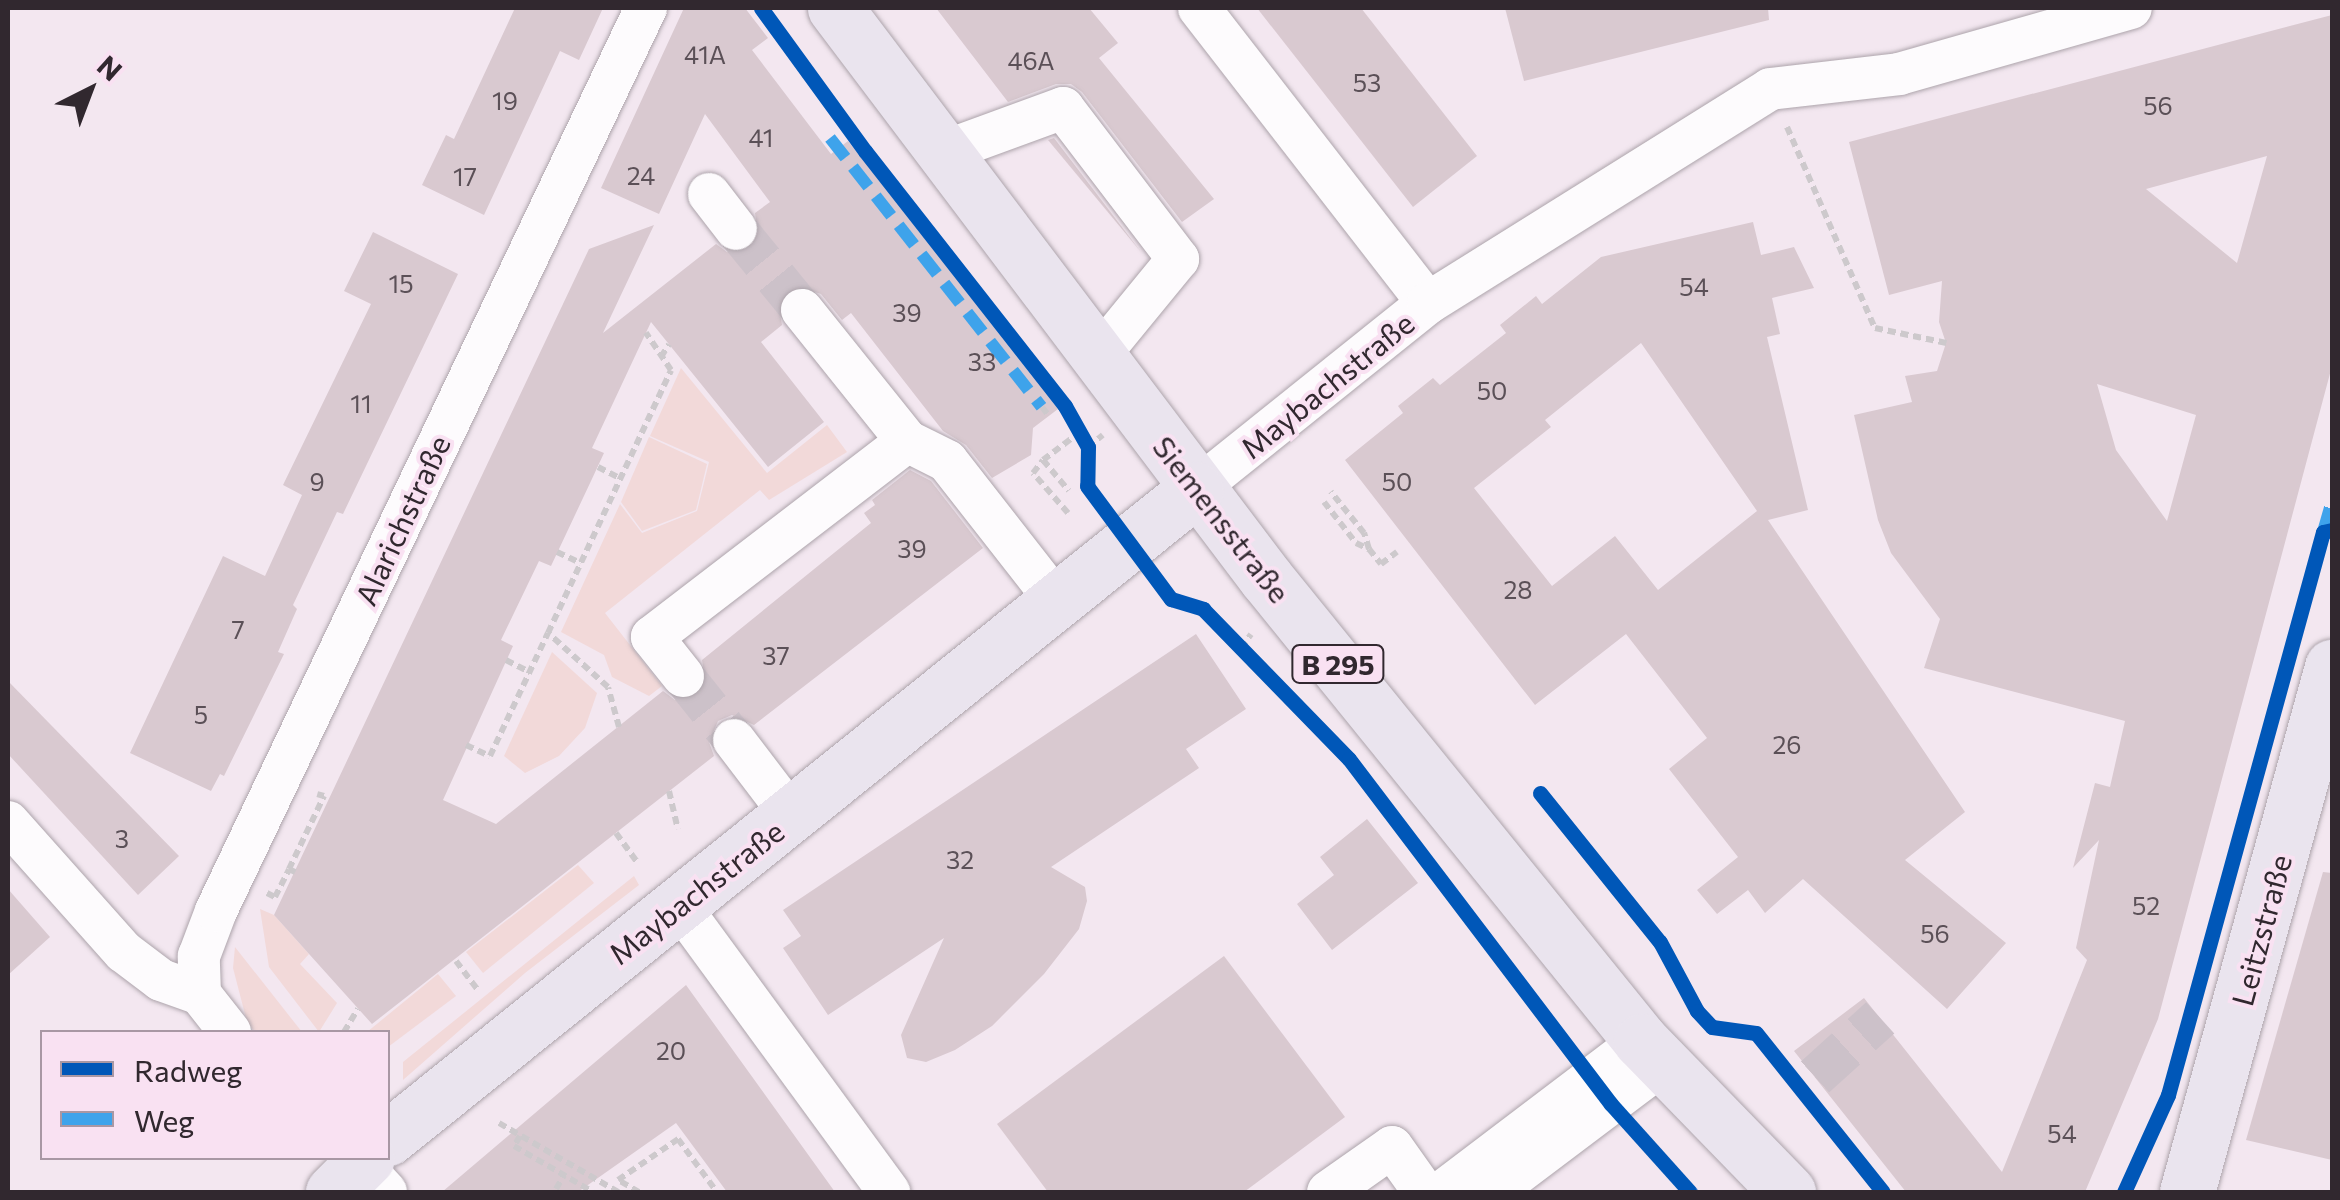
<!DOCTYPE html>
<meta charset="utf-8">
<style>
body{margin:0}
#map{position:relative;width:2340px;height:1200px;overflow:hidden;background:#f3e7f0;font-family:Commissioner,sans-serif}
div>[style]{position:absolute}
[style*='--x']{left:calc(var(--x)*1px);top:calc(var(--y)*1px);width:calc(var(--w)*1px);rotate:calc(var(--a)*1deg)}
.green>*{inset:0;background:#f2d9d9}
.building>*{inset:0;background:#d9c9d0}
.minor-tunnel>*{height:42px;margin-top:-21px;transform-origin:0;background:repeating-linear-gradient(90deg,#ccc1c9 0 42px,transparent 0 63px)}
.path>*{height:6px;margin-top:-3px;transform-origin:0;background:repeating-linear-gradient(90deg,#cdc9cc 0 8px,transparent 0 13px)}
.roads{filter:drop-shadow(0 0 2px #ada4ab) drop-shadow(0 0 2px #ada4ab)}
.minor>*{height:42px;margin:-21px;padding:0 21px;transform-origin:21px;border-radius:21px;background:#fdfbfd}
.major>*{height:55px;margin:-27.5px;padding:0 27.5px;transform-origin:27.5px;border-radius:27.5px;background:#eae4ee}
.quiet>*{height:12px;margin-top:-6px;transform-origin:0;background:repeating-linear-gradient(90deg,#3ea3eb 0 25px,transparent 0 37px)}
.cycleway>*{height:15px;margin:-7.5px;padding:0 7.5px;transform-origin:7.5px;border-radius:7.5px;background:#0057b8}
span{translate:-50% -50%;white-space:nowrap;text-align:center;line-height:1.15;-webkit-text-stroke:8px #f9e1f2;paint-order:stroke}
.number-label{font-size:25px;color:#5b5057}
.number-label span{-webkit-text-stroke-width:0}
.shield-label span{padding:2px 8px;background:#f9e1f2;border:2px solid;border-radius:8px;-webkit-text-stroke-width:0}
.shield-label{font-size:28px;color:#31282f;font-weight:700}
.street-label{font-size:30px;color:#31282f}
.frame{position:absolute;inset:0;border:10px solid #31282f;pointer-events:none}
.legend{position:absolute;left:40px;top:1030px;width:350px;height:130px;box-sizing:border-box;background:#f9e1f2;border:2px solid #a997a4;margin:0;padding:12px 18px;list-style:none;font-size:30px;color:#31282f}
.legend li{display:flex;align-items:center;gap:20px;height:50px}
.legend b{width:50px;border:2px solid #a997a4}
.north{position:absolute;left:40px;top:40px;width:100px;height:100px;-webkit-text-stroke:8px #f9e1f2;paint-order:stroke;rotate:42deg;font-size:28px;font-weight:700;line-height:40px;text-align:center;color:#31282f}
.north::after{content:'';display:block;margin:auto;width:35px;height:45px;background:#31282f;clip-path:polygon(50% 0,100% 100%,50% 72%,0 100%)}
</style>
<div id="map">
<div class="green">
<div style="clip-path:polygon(681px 368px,767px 473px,827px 425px,847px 452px,769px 500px,760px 490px,605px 613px,662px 686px,649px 696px,612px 677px,604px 655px,561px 632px,620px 504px,642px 533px,697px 511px,709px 462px,650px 436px)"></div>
<div style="clip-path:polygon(649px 437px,707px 464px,696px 510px,642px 531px,621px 502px)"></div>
<div style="clip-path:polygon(552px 652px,597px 693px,585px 728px,559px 756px,525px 773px,504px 756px)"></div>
<div style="clip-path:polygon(578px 865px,594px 883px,483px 973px,466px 952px)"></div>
<div style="clip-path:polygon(634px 876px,639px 885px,525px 973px,403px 1080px,403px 1062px)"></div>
<div style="clip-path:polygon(260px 909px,274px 915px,309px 954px,300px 964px,337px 1003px,319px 1032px,269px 967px)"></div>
<div style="clip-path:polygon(235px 947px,302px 1032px,255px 1032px,247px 1022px,233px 968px)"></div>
<div style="clip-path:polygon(438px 974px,456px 996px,388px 1047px,388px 1032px,367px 1032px)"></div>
</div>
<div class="building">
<div style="clip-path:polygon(515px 8px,603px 8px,579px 60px,560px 51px,484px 215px,422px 185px,446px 135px,454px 139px)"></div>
<div style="clip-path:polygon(684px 8px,745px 8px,768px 38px,752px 50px,831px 154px,848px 141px,1058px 409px,1033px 428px,1031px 455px,992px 478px,966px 445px,943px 431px,851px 313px,842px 320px,821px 294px,797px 286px,778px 302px,782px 325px,761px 342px,824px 422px,768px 467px,651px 322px,592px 448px,604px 453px,591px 481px,551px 566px,539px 561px,501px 640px,513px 646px,443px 800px,496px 824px,663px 691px,675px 700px,698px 696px,706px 684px,702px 660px,871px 523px,864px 513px,875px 505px,872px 500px,910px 470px,931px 481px,983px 548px,754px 725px,732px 715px,718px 721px,709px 742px,714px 756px,372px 1024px,274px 915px,589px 249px,654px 225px,603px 333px,716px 244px,727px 252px,740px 254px,759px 238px,755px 213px,770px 202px,705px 114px,659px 214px,601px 188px)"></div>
<div style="clip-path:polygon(936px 8px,1089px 8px,1118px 43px,1099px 58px,1214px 199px,1182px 222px,1082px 92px,1071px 84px,1056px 84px,1008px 102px)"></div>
<div style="clip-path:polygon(1257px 8px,1361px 8px,1477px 156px,1413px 207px)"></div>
<div style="clip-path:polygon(1505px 8px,1768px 8px,1769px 20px,1524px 81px)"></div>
<div style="clip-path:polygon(evenodd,2332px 15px,2332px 366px,2158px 1019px,2085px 1192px,1906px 1192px,1794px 1051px,1864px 998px,2002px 1172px,2087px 960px,2076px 948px,2099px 840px,2073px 868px,2095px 783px,2110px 787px,2125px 721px,1924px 668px,1940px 619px,1891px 553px,1878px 520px,1854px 415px,1912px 402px,1905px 376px,1937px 371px,1946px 343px,1939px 322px,1942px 281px,1889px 295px,1849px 142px,2332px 15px,2267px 156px,2237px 263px,2146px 189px,2267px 156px,2332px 15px,2097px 384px,2196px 415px,2167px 521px,2116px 450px,2097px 384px)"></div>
<div style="clip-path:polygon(1054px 138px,1141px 252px,1048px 140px)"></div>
<div style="clip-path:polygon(evenodd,1753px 222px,1761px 255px,1794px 247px,1814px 288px,1772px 298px,1780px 334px,1767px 337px,1808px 510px,1768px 520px,1965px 812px,1905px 860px,2006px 943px,1947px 1009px,1803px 879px,1765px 913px,1748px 890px,1717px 914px,1697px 890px,1738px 857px,1669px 769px,1707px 738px,1626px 634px,1535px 705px,1345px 460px,1403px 413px,1398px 406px,1433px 378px,1440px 385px,1506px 333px,1500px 325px,1536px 296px,1542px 304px,1601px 257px,1753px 222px,1641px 343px,1757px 511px,1658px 590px,1615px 536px,1552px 586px,1474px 488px,1551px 427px,1545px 420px,1641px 343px)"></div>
<div style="clip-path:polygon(373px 232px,458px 274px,343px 514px,337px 512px,293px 605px,297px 609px,278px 652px,284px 654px,224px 776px,220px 774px,211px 791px,130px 753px,223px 556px,265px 576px,302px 495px,283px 485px,371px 304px,344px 291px)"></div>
<div style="clip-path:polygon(1196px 634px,1246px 709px,1186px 749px,1199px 768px,1051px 867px,1085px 887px,1087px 901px,1079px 929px,1044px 974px,992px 1026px,955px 1050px,926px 1062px,907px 1058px,901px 1035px,944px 938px,828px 1015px,783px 948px,801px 936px,783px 910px)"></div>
<div style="clip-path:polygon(8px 681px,179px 856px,138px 895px,8px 754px)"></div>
<div style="clip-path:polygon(1367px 819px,1418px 883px,1332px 950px,1297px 904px,1334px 875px,1320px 857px)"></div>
<div style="clip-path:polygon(2323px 872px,2332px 873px,2332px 1160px,2246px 1140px)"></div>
<div style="clip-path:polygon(8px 889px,50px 937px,8px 975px)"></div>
<div style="clip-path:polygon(1224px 956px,1345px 1117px,1244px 1192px,1048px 1192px,997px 1124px)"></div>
<div style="clip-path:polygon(686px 985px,835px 1192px,727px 1192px,676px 1123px,578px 1192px,442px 1192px)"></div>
</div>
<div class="minor-tunnel">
<div style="--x:736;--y:229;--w:104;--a:50.8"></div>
<div style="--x:683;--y:676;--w:82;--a:51.4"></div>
<div style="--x:1815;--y:1077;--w:88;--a:-42.2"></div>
</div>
<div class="path">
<div style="--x:1787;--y:127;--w:219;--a:66.4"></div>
<div style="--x:1875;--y:328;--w:73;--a:11.9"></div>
<div style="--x:661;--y:357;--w:15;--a:-58"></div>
<div style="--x:1042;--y:407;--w:11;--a:52"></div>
<div style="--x:1088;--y:447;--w:19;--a:-39"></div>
<div style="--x:1043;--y:460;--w:40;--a:50"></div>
<div style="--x:598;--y:467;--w:25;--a:27"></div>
<div style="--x:1324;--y:502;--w:52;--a:52"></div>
<div style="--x:1356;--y:543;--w:14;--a:25"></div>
<div style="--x:1369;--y:549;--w:17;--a:-107"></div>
<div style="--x:1364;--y:533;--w:53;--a:-128.8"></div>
<div style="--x:1068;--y:513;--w:53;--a:-131.2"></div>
<div style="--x:1033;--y:473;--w:16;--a:-52"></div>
<div style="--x:1043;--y:460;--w:40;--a:-37"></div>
<div style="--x:1369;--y:549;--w:19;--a:51"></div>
<div style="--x:1381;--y:564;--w:20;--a:-37"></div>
<div style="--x:557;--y:552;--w:26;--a:25"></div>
<div style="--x:1241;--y:648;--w:17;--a:-54"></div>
<div style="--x:506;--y:660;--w:27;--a:27"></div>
<div style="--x:619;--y:727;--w:41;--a:-105.4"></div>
<div style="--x:608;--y:687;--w:81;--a:-138"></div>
<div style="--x:548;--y:633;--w:290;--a:-64.9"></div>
<div style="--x:671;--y:370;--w:45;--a:-124"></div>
<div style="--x:466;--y:745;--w:26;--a:25"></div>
<div style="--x:490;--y:756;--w:136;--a:-64.8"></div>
<div style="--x:669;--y:791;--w:39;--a:77"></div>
<div style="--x:616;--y:833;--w:36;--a:54"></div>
<div style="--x:289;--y:869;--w:81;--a:-64.4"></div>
<div style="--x:324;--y:796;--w:7;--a:-164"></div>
<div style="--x:267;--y:893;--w:9;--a:27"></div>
<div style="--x:275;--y:897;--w:31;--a:-63"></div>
<div style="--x:289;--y:869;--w:7;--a:27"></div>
<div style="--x:456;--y:961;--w:36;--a:53"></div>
<div style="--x:344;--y:1032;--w:27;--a:-59"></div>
<div style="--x:499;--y:1123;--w:138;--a:30.1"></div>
<div style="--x:520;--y:1136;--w:12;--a:121"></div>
<div style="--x:514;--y:1146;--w:91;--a:30.2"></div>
<div style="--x:556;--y:1189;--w:16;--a:-60"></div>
<div style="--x:639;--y:1192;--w:24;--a:-150"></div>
<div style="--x:618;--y:1180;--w:73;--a:-34.3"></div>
<div style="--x:678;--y:1139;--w:66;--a:53.7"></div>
</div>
<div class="roads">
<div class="minor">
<div style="--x:1199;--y:8;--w:373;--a:52.2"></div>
<div style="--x:943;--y:152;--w:128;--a:-20.1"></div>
<div style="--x:1063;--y:108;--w:190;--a:52.7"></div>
<div style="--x:1178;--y:259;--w:128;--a:129.3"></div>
<div style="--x:709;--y:194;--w:44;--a:52.4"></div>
<div style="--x:907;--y:441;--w:45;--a:26.6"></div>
<div style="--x:947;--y:461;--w:175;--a:52"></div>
<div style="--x:1196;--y:489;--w:297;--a:-38.7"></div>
<div style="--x:1428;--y:303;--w:403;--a:-32"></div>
<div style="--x:1770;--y:89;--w:130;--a:-6.6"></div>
<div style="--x:1899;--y:74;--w:241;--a:-15.9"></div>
<div style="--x:683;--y:676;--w:50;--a:-128.5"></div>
<div style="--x:652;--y:637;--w:322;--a:-37.5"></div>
<div style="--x:907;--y:441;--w:168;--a:-128.7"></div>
<div style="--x:734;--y:740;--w:96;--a:52.7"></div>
<div style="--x:8;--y:822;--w:174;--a:48.3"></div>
<div style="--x:124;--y:952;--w:46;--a:37.1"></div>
<div style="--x:161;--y:980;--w:41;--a:19.7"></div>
<div style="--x:679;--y:905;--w:356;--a:53.8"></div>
<div style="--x:230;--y:1032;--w:48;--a:-128.3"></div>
<div style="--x:200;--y:994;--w:38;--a:-92"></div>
<div style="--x:199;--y:956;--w:48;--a:-69.3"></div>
<div style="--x:216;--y:911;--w:1000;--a:-64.54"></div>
<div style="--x:360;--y:1164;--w:38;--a:47"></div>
<div style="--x:1328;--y:1192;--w:78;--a:-35.1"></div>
<div style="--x:1392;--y:1147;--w:55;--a:54.6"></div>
<div style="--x:1442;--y:1192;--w:250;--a:-37.2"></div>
<div style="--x:1493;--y:1192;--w:213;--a:-37"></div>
</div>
<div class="major">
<div style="--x:835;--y:8;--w:715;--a:52.91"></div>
<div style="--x:1266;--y:578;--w:596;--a:50.99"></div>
<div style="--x:1641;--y:1041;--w:211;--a:45.8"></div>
<div style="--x:388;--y:1138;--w:1036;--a:-38.77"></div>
<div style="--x:333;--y:1192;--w:48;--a:-45"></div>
<div style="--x:2187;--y:1192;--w:545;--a:-74.56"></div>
</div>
</div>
<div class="quiet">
<div style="--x:830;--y:138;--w:342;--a:51.8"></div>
<div style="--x:2323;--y:532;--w:32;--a:-74"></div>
</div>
<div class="cycleway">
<div style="--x:761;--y:8;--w:177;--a:54"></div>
<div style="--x:865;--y:151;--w:324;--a:51.9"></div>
<div style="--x:1065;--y:406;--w:47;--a:60.7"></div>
<div style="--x:1088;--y:447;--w:39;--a:91"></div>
<div style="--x:1087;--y:486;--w:141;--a:53.4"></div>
<div style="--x:1171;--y:599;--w:34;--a:17"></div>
<div style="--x:1203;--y:609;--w:209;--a:45.8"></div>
<div style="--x:1349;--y:759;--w:433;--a:52.8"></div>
<div style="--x:1611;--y:1104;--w:118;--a:48.1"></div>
<div style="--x:1540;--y:793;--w:191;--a:51.2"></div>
<div style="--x:1660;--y:942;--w:78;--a:61.8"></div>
<div style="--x:1697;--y:1011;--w:22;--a:47"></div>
<div style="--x:1712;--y:1027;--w:44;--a:7.8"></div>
<div style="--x:1756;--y:1033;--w:203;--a:51.4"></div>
<div style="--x:2124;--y:1192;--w:107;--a:-65.6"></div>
<div style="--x:2168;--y:1095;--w:584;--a:-74.61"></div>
<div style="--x:2323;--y:532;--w:9;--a:-13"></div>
</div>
<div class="number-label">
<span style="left:705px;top:54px">41A</span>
<span style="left:1031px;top:60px">46A</span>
<span style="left:1367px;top:82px">53</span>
<span style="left:505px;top:100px">19</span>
<span style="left:2158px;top:105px">56</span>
<span style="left:761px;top:137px">41</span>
<span style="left:641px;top:175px">24</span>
<span style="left:465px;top:176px">17</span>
<span style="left:401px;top:283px">15</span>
<span style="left:1694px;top:286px">54</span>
<span style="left:907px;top:312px">39</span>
<span style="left:982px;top:361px">33</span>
<span style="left:1492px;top:390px">50</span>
<span style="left:361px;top:403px">11</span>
<span style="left:317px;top:481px">9</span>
<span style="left:1397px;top:481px">50</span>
<span style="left:912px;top:548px">39</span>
<span style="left:1518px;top:589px">28</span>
<span style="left:238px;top:629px">7</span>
<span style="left:776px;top:655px">37</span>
<span style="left:201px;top:714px">5</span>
<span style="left:1787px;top:744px">26</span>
<span style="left:122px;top:838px">3</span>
<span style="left:960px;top:859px">32</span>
<span style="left:2146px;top:905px">52</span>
<span style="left:1935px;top:933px">56</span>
<span style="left:671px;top:1050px">20</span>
<span style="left:2062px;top:1133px">54</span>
</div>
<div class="shield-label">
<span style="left:1338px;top:664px">B 295</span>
</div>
<div class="street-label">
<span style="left:1327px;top:385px;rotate:-39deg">Maybachstraße</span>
<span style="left:1222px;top:519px;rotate:52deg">Siemensstraße</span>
<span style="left:402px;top:520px;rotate:-65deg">Alarichstraße</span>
<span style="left:696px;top:892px;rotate:-38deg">Maybachstraße</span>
<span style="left:2261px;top:930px;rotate:-75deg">Leitzstraße</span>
</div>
<div class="frame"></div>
<ul class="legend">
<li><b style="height:12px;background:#0057b8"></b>Radweg</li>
<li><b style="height:12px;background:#3ea3eb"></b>Weg</li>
</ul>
<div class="north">N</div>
</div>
